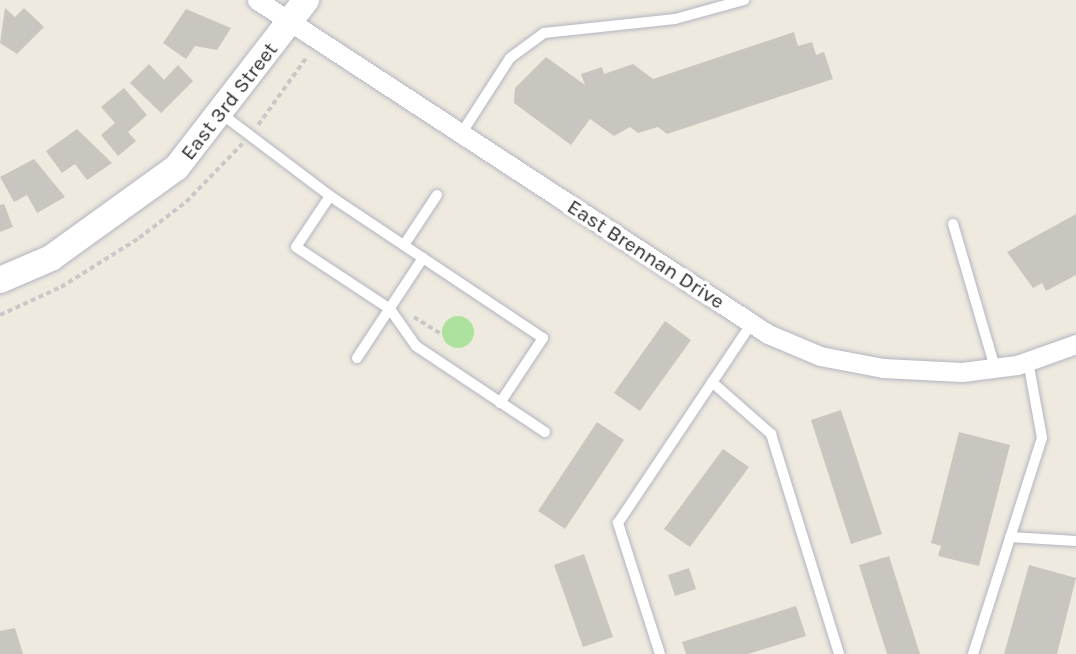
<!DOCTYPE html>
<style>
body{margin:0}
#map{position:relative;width:1076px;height:654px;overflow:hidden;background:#eeeae0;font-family:Karla,sans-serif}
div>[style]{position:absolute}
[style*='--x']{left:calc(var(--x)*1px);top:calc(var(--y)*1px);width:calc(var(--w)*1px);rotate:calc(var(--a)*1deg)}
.green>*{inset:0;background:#ace29e}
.round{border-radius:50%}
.building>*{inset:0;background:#c9c6bf}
.path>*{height:3.5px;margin-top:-1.75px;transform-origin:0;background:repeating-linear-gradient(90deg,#c8c8c8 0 5px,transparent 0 8.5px)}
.roads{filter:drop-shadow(0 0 2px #b3b4bf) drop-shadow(0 0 2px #b3b4bf)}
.lane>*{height:10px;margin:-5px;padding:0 5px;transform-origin:5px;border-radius:5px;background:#fff}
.street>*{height:19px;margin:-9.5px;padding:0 9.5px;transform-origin:9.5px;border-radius:9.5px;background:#fff}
.secondary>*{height:26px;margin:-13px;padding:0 13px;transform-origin:13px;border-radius:13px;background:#fff}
span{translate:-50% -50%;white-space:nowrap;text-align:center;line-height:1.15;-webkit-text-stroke:7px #fff;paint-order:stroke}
.street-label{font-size:21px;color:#2d2d2d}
</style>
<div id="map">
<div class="green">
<div class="round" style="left:442px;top:316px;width:32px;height:32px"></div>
</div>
<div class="building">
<div style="clip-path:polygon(5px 8px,15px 17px,24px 8px,44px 27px,17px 54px,0 43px)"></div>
<div style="clip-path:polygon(186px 9px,231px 28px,217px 50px,195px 46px,186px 59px,163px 43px)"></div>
<div style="clip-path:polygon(794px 32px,798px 46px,812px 42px,816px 55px,824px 52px,833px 79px,667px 134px,658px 127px,638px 133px,630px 127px,614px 136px,590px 119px,571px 145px,514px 103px,515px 88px,546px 57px,585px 85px,581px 74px,602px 67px,604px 74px,633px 64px,653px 79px)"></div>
<div style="clip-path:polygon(149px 64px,164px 80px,178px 65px,193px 81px,161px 113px,130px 83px)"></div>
<div style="clip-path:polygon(124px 88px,147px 115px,128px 132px,136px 141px,118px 156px,101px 135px,115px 123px,101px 107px)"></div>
<div style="clip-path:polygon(77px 129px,112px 163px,87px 180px,75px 164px,62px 173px,46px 151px)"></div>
<div style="clip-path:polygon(34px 159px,65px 197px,37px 213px,27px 195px,14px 202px,0 177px)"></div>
<div style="clip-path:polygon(4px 204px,13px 227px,0 232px,0 205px)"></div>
<div style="clip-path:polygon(1076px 214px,1076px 275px,1046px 291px,1042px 283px,1033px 288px,1007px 252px)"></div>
<div style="clip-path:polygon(665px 321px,691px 340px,640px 411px,614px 393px)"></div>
<div style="clip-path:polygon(841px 410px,882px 534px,851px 544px,811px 420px)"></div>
<div style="clip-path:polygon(597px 422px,624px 440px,565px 529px,538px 511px)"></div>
<div style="clip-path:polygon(959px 432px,1010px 445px,979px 566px,938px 556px,941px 546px,931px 543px)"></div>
<div style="clip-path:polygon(723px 449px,749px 467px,690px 547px,664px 529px)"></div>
<div style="clip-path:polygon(584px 554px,613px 637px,583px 647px,554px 565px)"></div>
<div style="clip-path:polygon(889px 556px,920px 654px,887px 654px,859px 565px)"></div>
<div style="clip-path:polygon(1029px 565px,1076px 578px,1057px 654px,1004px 654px)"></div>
<div style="clip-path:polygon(689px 568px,696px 589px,675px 596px,668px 575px)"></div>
<div style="clip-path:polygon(796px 606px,806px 636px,748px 654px,686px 654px,682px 642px)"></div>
<div style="clip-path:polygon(15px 628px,23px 654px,0 654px,0 631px)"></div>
</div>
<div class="path">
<div style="--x:258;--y:125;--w:82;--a:-54.4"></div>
<div style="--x:0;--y:315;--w:67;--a:-24.7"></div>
<div style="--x:61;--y:287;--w:92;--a:-32.1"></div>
<div style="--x:139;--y:238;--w:59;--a:-37.5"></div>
<div style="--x:186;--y:202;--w:81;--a:-46"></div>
<div style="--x:414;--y:317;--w:31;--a:32"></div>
</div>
<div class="roads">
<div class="lane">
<div style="--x:223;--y:115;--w:134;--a:37.1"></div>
<div style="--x:330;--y:196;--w:61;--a:123.7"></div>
<div style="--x:296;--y:247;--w:113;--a:33.4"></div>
<div style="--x:390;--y:309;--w:45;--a:54.9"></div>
<div style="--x:416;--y:346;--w:155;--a:33.7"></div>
<div style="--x:461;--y:134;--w:90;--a:-57.2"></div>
<div style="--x:510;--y:58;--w:42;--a:-36.3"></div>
<div style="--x:544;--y:33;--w:132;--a:-6.1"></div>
<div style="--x:675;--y:19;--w:72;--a:-15.4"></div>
<div style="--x:330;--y:196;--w:256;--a:33.7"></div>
<div style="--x:543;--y:338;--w:78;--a:123.5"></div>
<div style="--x:953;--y:224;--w:150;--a:73.7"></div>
<div style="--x:404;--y:245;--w:60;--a:-56.6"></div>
<div style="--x:357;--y:358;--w:120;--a:-56.6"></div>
<div style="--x:712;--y:382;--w:79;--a:41.4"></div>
<div style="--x:771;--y:434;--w:230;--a:72.8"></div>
<div style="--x:1010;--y:537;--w:66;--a:3.5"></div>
<div style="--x:660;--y:654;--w:138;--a:-107.8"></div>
<div style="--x:618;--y:523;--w:241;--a:-56.2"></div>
<div style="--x:973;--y:654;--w:227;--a:-72.3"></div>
<div style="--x:1042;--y:438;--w:78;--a:-100.3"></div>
</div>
<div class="street">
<div style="--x:257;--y:0;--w:610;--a:33.17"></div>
<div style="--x:768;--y:334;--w:56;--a:22.9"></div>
<div style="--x:820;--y:356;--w:64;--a:10.8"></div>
<div style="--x:883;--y:368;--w:79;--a:2.9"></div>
<div style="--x:962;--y:372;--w:55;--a:-7.3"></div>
<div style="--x:1017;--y:365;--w:63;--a:-19.6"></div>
</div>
<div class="secondary">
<div style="--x:0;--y:280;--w:56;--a:-23.3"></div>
<div style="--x:51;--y:258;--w:155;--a:-35.8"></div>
<div style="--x:177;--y:167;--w:211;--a:-52.3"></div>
</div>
</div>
<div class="street-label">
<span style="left:229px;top:101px;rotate:-52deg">East 3rd Street</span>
<span style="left:646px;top:254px;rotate:33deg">East Brennan Drive</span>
</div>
</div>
